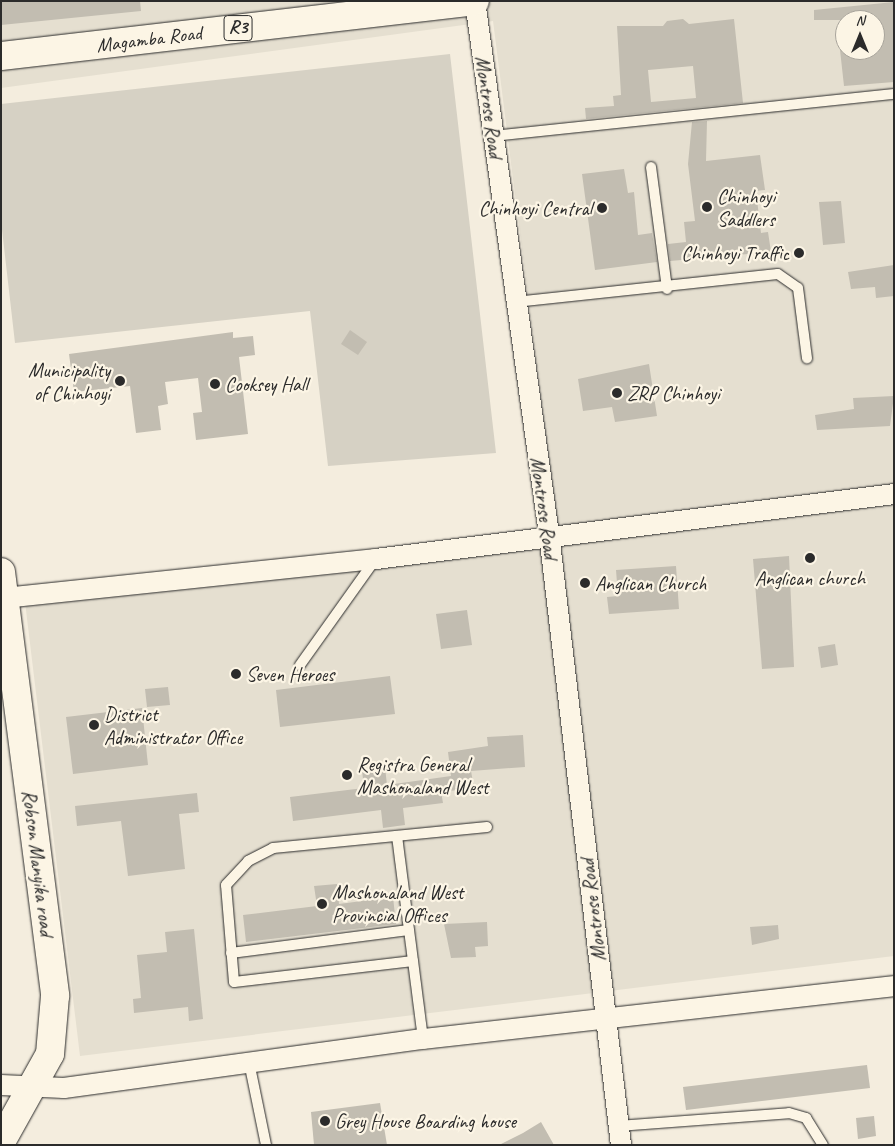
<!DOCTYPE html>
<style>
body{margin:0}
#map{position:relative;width:895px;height:1146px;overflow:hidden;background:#f4edde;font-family:Caveat,sans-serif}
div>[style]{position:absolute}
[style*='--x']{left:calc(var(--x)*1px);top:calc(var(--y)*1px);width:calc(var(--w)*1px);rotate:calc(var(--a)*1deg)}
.built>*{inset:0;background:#e5dfd0}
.green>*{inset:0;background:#d6d1c4}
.building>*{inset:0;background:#c2bdb1}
.roads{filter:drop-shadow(0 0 1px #2b2b2b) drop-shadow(0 0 1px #2b2b2b)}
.lane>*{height:10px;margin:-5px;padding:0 5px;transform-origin:5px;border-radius:5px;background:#fcf5e5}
.street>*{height:20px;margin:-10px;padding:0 10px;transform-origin:10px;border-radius:10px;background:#fcf5e5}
.secondary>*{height:28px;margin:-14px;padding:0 14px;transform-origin:14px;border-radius:14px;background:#fcf5e5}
.highway>*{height:28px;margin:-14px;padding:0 14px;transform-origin:14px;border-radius:14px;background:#fcf5e5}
.dots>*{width:14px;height:14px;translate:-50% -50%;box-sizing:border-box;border:2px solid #fcf5e5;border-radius:50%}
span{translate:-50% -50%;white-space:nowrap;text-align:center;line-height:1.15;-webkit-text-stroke:4.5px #fcf5e5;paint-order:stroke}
.shield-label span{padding:1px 4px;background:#fcf5e5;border:1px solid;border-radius:4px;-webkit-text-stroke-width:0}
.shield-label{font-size:19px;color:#2b2b2b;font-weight:700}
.street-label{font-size:20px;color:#2b2b2b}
.poi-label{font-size:20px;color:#2b2b2b}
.left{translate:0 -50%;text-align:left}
.right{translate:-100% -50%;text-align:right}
.frame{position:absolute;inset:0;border:2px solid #2b2b2b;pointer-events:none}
.north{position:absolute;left:835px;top:10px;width:50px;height:50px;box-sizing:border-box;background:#fcf5e5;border:1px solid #a8a49b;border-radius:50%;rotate:0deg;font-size:14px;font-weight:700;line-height:20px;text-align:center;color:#2b2b2b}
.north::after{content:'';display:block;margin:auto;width:18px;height:22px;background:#2b2b2b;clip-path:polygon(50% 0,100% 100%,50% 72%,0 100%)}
</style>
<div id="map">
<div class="built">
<div style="clip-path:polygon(evenodd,1px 1px,894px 1px,894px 956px,80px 1056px,25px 602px,559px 541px,493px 21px,1px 88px,1px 1px,845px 20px,875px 20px,875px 50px,845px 50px,845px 20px)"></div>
</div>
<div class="green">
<div style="clip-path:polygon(450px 54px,496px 453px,328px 466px,310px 311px,15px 343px,1px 221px,1px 104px)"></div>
</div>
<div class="building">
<div style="clip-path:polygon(1px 1px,140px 1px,141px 11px,1px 25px)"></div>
<div style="clip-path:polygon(894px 2px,894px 82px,844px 86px,840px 50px,875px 50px,875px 20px,814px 20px,814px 10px)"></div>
<div style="clip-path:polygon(evenodd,683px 19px,689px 24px,734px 19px,743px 103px,586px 119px,585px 108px,614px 106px,613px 96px,621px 95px,617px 26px,663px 26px,667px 21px,683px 19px,693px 66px,696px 98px,651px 102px,648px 70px,693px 66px)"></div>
<div style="clip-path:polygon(707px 121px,706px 161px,760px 155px,765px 190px,756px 191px,761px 233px,768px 232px,771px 252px,670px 261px,668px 244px,686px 242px,684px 222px,695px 221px,688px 164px,692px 122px)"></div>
<div style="clip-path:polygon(624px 169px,628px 193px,634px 192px,638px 235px,652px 233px,657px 262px,595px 270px,582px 174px)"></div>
<div style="clip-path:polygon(841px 201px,845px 243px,823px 245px,819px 202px)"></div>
<div style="clip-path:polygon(894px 265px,894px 296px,876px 298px,875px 287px,851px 289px,848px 272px)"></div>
<div style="clip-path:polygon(350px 330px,367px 342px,358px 355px,341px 344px)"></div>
<div style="clip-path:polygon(233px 332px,233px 338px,253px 336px,255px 355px,239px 357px,248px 434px,196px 440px,193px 413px,202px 412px,198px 378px,165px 382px,168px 404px,158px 406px,161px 430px,136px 433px,130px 386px,74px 392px,69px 354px)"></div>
<div style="clip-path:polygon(649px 364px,657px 416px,615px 422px,612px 407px,583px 411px,578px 379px)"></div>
<div style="clip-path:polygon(894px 396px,890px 426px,817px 430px,815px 415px,854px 409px,853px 398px)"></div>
<div style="clip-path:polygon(789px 556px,794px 667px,762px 669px,753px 559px)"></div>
<div style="clip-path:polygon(676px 566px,679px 609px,609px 614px,607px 597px,618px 596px,616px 570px)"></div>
<div style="clip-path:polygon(467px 610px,472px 645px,441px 649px,436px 614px)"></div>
<div style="clip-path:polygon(835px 644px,838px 665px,821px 668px,818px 647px)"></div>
<div style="clip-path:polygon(390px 676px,395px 714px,280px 727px,276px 690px)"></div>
<div style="clip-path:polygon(168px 687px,170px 705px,147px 707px,145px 689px)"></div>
<div style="clip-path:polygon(142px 708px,148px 765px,73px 774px,66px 717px)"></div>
<div style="clip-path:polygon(523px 735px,525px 767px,471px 771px,474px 788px,441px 792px,443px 803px,403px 808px,405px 825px,383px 828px,381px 810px,293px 821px,290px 797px,364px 788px,362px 770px,385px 767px,387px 785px,451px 776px,448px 752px,488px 746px,487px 737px)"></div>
<div style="clip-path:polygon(197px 793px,199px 812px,179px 814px,185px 869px,128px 876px,121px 821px,77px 826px,75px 806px)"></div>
<div style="clip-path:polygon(337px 884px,339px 904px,393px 897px,396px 924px,246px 942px,243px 915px,317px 906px,314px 886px)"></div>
<div style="clip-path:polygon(487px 922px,488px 946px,475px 947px,476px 957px,451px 958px,444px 924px)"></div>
<div style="clip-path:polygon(778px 925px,779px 939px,752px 945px,750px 927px)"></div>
<div style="clip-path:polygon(194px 929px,203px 1019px,189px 1021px,188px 1007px,134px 1013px,133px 999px,141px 998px,137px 955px,167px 952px,165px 932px)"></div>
<div style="clip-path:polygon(867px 1065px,870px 1088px,686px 1110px,683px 1087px)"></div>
<div style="clip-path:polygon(380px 1103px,387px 1145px,314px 1145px,311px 1112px)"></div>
<div style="clip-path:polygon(874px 1116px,876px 1136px,858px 1139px,856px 1118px)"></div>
<div style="clip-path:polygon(541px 1122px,554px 1145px,499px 1145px,523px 1133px)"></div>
</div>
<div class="roads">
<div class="lane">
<div style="--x:493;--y:136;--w:403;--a:-6"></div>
<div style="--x:651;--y:167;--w:123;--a:82.5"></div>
<div style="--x:515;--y:302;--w:264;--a:-6.1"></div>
<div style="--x:778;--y:274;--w:24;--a:35"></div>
<div style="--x:798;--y:288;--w:71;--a:82.7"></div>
<div style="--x:300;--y:665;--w:129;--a:-54.5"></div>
<div style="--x:397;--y:836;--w:205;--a:82.7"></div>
<div style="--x:231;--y:953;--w:179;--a:-7.4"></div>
<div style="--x:413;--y:961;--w:180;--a:173.3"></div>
<div style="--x:234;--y:982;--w:97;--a:-94.7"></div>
<div style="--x:226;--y:885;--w:33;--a:-47"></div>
<div style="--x:248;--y:861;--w:28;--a:-27"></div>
<div style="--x:273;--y:848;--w:215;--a:-5.6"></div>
<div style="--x:249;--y:1062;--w:85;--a:78.4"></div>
<div style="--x:618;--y:1126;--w:171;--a:-4.3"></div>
<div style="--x:789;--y:1113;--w:18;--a:16"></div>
<div style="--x:806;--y:1118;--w:32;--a:58"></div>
</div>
<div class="street">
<div style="--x:475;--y:1;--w:538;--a:82.1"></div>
<div style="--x:549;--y:534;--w:615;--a:83.28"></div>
<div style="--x:4;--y:598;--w:374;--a:-6"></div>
<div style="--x:376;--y:559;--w:522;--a:-7.15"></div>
<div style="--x:1;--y:1085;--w:63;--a:2.7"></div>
<div style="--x:64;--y:1088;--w:362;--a:-7.8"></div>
<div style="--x:423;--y:1039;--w:474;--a:-6.4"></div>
</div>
<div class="secondary">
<div style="--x:1;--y:572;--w:427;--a:82.7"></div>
<div style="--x:55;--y:996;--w:58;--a:94.9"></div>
<div style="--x:50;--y:1054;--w:101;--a:119.1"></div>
</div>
<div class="highway">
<div style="--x:1;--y:56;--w:477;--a:-6.6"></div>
</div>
</div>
<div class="dots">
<div style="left:707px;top:207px;background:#2b2b2b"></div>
<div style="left:602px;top:208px;background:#2b2b2b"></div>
<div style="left:799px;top:253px;background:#2b2b2b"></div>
<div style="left:120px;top:381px;background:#2b2b2b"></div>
<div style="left:215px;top:384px;background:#2b2b2b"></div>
<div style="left:617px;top:393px;background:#2b2b2b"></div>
<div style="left:810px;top:558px;background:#2b2b2b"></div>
<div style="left:585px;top:583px;background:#2b2b2b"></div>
<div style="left:236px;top:674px;background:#2b2b2b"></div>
<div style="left:94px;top:725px;background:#2b2b2b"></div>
<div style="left:347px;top:775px;background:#2b2b2b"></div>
<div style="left:322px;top:904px;background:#2b2b2b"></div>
<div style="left:325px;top:1121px;background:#2b2b2b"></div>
</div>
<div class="shield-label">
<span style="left:238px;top:28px">R3</span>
</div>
<div class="street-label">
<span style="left:149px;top:39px;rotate:-7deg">Magamba Road</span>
<span style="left:489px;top:107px;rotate:82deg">Montrose Road</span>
<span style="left:544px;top:508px;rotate:82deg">Montrose Road</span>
<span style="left:38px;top:863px;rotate:83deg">Robson Manyika road</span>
<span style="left:593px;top:910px;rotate:-97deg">Montrose Road</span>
</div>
<div class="poi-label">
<span class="left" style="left:717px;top:208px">Chinhoyi<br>Saddlers</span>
<span class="right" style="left:592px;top:208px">Chinhoyi Central</span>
<span class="right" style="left:789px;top:253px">Chinhoyi Traffic</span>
<span class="right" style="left:110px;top:382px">Municipality<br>of Chinhoyi</span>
<span class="left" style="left:225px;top:384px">Cooksey Hall</span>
<span class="left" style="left:627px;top:393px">ZRP Chinhoyi</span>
<span style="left:810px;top:578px">Anglican church</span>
<span class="left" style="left:595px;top:583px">Anglican Church</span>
<span class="left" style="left:246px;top:674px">Seven Heroes</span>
<span class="left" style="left:104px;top:726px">District<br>Administrator Office</span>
<span class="left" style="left:357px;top:776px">Registra General<br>Mashonaland West</span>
<span class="left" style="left:332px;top:904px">Mashonaland West<br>Provincial Offices</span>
<span class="left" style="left:335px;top:1121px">Grey House Boarding house</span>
</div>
<div class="frame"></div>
<div class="north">N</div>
</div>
